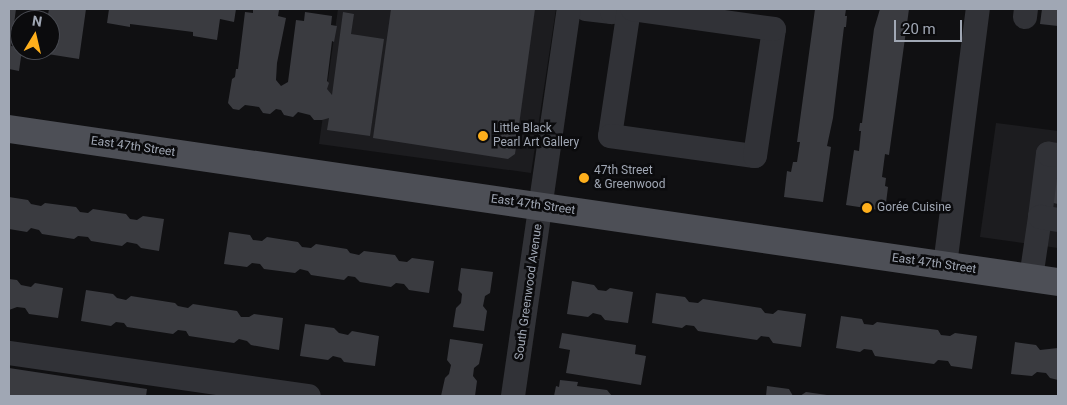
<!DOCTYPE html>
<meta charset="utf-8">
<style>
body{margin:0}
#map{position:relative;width:1067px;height:405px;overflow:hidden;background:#101012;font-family:Roboto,sans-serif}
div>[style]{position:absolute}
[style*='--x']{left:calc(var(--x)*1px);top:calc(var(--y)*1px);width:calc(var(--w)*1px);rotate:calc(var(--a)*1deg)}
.built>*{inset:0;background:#1c1c1f}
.building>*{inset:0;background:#3a3b40}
.minor>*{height:24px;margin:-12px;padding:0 12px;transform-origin:12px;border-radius:12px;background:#313237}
.major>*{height:28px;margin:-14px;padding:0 14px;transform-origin:14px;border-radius:14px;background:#4d4f56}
.dots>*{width:14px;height:14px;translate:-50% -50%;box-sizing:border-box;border:2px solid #0b0b0d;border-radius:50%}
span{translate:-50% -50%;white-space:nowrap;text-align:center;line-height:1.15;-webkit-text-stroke:5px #0b0b0d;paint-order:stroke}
.poi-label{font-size:12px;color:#a0a7b4}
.left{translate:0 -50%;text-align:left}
.street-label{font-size:12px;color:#a0a7b4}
.frame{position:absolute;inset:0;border:10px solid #a0a7b4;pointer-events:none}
.north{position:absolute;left:10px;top:10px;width:50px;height:50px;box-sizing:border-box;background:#0b0b0d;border:1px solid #474950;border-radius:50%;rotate:9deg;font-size:14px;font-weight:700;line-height:20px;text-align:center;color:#a0a7b4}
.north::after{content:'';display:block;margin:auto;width:18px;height:22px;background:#feaf1c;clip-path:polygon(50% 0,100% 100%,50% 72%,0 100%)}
.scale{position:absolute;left:894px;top:20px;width:68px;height:22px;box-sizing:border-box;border:2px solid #a0a7b4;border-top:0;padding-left:6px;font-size:15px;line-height:18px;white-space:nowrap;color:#a0a7b4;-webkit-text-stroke:4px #0b0b0d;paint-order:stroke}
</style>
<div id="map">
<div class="built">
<div style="clip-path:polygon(338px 9px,556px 9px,531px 173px,319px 144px)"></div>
<div style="clip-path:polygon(996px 123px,1058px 131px,1058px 248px,980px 237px)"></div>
</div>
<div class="building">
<div style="clip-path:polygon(9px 9px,16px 9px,11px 46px,20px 47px,22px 50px,19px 71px,9px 69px)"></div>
<div style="clip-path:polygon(49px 9px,86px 9px,79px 59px,35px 52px,35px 50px,50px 50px,50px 20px,47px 20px)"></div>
<div style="clip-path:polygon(109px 9px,236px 9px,234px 22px,220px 19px,217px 40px,193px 36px,193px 32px,130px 24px,130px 27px,107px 23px)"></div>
<div style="clip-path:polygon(253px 9px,279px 10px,278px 16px,286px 18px,277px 63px,276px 80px,281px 86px,288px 82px,296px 20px,304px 21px,305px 12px,332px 16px,331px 25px,337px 26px,334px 42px,332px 41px,327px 81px,329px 83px,327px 89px,332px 95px,343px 12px,354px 14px,351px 34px,384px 39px,370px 136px,327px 130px,329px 118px,322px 120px,314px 120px,310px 115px,298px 112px,293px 117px,284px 115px,281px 110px,276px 109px,270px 114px,263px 113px,259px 107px,245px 105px,239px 110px,233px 109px,228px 103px,232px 79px,235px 77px,236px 69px,238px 69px,245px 12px,253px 13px)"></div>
<div style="clip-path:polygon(391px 9px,535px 9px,515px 154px,508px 159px,373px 138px)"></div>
<div style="clip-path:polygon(815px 9px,846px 9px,845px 16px,847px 16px,846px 27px,844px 27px,833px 118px,827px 146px,831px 147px,823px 202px,784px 197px,787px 171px,791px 172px,793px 162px,797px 162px,800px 142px,797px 142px)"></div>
<div style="clip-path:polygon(880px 9px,909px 9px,889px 155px,885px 154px,882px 177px,886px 178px,885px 186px,888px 187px,885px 211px,846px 205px,854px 150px,859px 151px,861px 131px,859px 131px,860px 123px,862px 123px,874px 29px)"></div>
<div style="clip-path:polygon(1042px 9px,1058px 9px,1058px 26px,1040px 24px)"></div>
<div style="clip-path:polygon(1053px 178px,1058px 179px,1058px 204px,1049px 202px)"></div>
<div style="clip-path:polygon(9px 197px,28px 200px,31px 204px,41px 206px,45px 203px,76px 207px,80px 212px,88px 213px,93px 209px,126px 214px,130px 219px,137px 220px,143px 216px,164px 219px,159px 251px,141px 248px,137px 244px,127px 242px,122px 246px,91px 241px,88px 237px,78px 236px,74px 239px,42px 234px,39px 230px,31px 228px,27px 232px,9px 229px)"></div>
<div style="clip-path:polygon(229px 232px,250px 235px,253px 240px,262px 241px,267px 237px,298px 242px,302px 247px,311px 248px,316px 244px,347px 249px,350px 253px,359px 255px,364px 251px,395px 255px,399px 261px,407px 262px,412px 258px,434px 261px,429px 293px,409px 290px,404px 284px,396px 283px,391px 287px,360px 282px,355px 277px,348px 276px,344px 280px,311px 275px,308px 271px,300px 269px,295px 273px,264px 269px,260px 264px,252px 263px,247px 267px,224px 264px)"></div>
<div style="clip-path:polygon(461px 268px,493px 272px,490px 293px,485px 296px,483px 306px,487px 311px,484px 331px,453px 327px,456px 308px,461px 303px,462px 294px,458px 290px)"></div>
<div style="clip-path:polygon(9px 279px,17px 280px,21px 285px,31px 287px,35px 283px,63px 288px,58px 318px,29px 314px,25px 308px,17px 307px,9px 310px)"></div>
<div style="clip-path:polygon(572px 281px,594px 285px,598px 290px,606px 291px,610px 288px,633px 292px,628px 323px,605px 320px,601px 315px,593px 313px,588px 317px,567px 314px)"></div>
<div style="clip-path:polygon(86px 290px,113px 294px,117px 298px,126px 300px,131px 296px,175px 303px,178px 306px,188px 308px,193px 304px,237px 311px,241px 317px,249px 317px,254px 314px,283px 318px,279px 350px,251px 345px,247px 341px,239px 339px,234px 343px,189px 336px,186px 331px,178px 330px,173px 334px,127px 327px,124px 323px,116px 322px,111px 326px,81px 321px)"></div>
<div style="clip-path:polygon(656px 293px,685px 297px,689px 302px,698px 303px,703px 299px,761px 308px,765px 313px,773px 314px,778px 310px,806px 314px,801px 347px,773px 343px,769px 337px,761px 336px,757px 340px,698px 331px,694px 326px,686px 325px,682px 328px,652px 323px)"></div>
<div style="clip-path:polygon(841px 316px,862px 319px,864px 324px,873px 325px,877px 322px,938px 330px,941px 335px,950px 336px,955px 333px,977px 336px,972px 369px,951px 366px,948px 361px,938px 360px,934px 364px,875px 356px,872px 350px,864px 349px,860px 352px,836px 348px)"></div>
<div style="clip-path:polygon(305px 324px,334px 328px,339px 333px,348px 335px,352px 331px,379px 336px,375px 366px,344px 362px,341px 358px,333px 356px,328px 360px,300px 356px)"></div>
<div style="clip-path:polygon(562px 333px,636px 345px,635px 354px,646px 356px,641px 385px,566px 373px,570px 350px,559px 348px)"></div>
<div style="clip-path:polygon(450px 339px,483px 344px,479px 364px,474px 368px,473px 376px,477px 381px,475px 396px,441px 396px,445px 378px,449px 374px,451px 365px,447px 360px)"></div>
<div style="clip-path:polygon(1015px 342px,1036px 345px,1040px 350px,1058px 348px,1058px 380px,1050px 378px,1046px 373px,1037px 372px,1032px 376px,1011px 374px)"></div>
<div style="clip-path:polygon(9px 368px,147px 389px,146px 396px,9px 396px)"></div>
<div style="clip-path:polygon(560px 380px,578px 382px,577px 386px,607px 390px,612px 396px,554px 396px,556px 386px,559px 387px)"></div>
<div style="clip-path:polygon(767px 386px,789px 389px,793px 396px,766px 396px)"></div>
<div style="clip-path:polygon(806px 392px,827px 395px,827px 396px,800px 396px)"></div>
</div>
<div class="minor">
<div style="--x:586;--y:9;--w:26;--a:7"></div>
<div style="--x:612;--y:12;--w:6;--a:-31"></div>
<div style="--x:629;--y:9;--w:128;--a:98.5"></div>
<div style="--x:610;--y:136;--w:146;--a:7.9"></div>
<div style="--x:755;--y:156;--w:128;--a:-81.5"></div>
<div style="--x:774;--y:29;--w:143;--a:-172"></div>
<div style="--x:1025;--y:17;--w:8;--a:-83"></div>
<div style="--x:1040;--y:217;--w:64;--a:-82.8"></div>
<div style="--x:1048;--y:154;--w:10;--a:6"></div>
<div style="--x:945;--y:265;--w:258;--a:-82.7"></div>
<div style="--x:1031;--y:278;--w:62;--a:-81.6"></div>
<div style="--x:1040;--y:217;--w:18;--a:9"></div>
<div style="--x:9;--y:353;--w:303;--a:8.2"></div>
<div style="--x:513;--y:396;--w:391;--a:-81.8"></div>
</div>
<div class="major">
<div style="--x:9;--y:129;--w:1060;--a:8.3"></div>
</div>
<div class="dots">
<div style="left:483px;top:136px;background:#feaf1c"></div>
<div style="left:584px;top:178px;background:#feaf1c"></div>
<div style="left:867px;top:208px;background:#feaf1c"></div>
</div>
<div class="poi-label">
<span class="left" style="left:493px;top:136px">Little Black<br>Pearl Art Gallery</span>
<span class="left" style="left:594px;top:178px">47th Street<br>&amp; Greenwood</span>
<span class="left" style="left:877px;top:208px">Gorée Cuisine</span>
</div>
<div class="street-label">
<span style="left:133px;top:147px;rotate:8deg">East 47th Street</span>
<span style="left:533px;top:205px;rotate:8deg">East 47th Street</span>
<span style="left:934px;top:264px;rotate:8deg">East 47th Street</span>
<span style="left:529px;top:292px;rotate:-82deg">South Greenwood Avenue</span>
</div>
<div class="frame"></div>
<div class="north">N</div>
<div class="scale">20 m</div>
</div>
